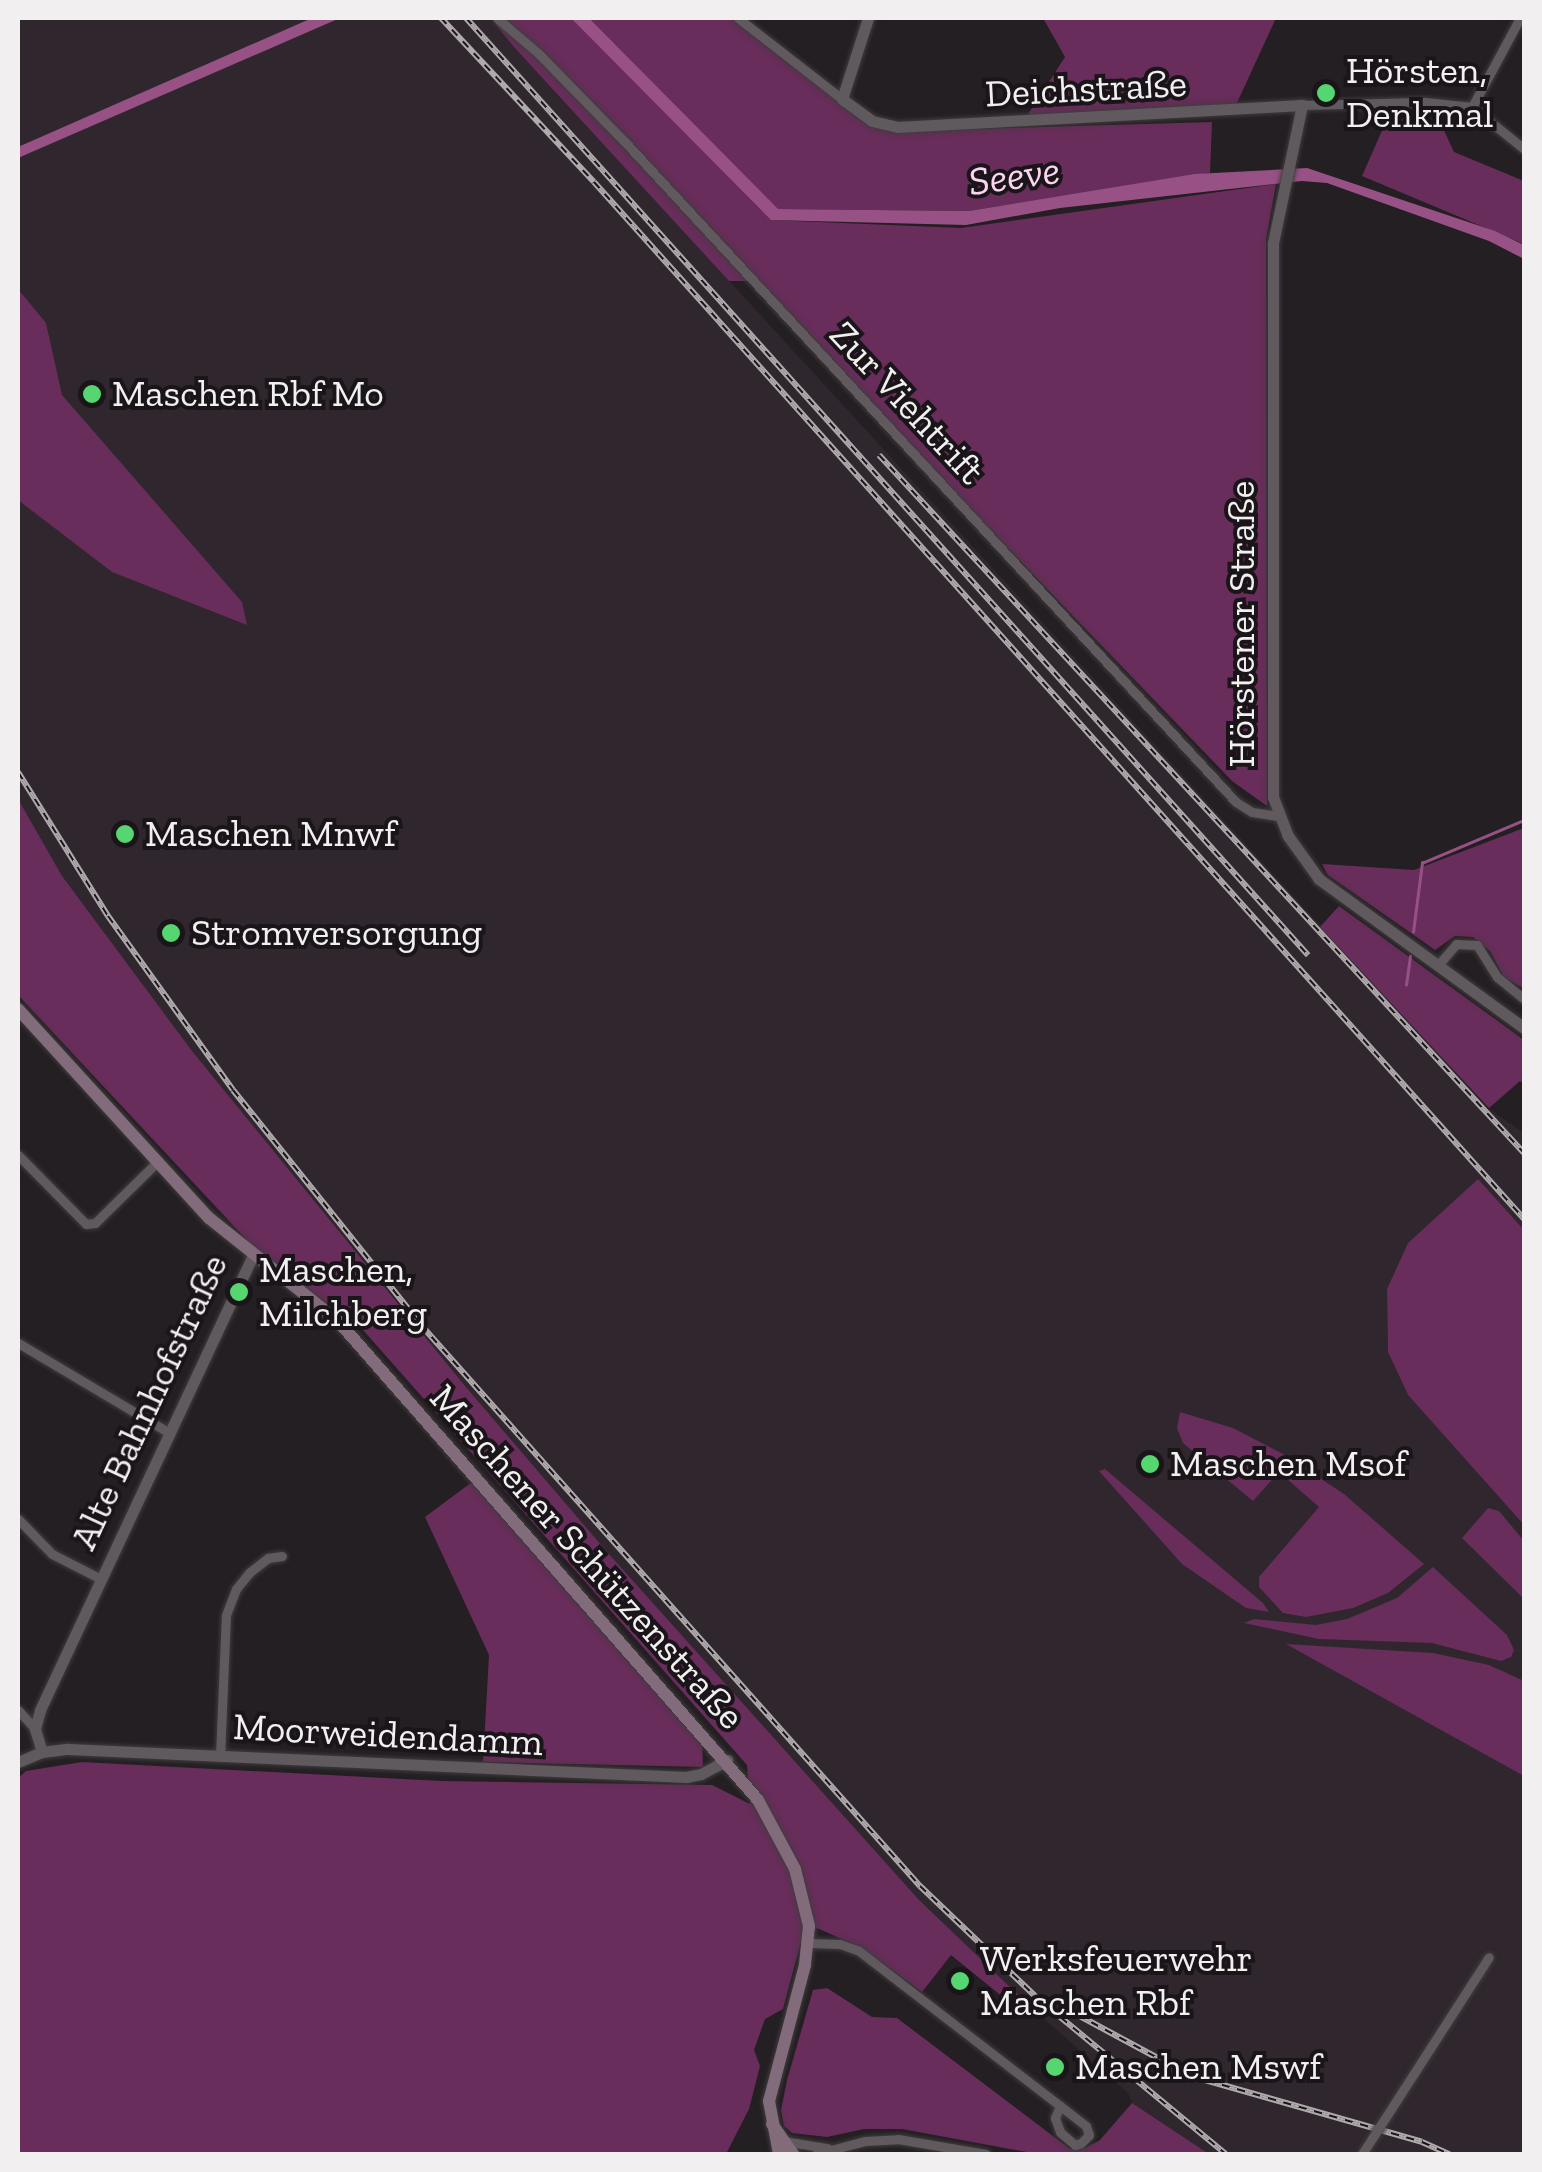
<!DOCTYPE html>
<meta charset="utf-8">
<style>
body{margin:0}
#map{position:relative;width:1542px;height:2172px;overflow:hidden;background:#241f22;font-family:"Zilla Slab",serif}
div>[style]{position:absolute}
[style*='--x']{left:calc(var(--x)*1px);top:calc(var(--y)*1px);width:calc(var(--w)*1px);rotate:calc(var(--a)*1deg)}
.built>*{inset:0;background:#30262d}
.green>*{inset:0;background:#682d5a}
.water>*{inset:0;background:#975185}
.stream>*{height:2.5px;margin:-1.25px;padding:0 1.25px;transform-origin:1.25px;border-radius:1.25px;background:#975185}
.roads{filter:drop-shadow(0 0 2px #3f3c3e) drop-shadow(0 0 2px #3f3c3e)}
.minor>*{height:9px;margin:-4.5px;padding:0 4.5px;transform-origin:4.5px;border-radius:4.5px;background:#605a5e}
.tertiary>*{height:11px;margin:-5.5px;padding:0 5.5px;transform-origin:5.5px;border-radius:5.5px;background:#605a5e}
.secondary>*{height:12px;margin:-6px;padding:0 6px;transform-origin:6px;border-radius:6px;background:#826b7b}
.rail>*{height:6px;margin-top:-3px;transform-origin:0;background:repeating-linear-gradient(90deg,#1a1519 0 8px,#afabad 0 16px);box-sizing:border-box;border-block:2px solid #afabad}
.bridges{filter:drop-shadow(0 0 2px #3f3c3e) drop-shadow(0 0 2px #3f3c3e)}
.minor-bridge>*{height:9px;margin:-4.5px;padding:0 4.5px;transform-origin:4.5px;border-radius:4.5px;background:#605a5e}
.dots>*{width:28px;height:28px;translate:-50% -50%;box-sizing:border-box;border:5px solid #1a1519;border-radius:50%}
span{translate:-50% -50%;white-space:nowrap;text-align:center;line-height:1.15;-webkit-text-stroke:8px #1a1519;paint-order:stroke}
.poi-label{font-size:38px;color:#f2eff1}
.left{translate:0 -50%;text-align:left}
.street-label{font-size:38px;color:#f2eff1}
.water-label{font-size:40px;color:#fcd3f0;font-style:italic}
.frame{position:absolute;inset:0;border:20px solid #f2eff1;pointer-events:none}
</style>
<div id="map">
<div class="built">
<div style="clip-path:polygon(18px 18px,488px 18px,1488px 1108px,1524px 1133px,1524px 1230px,1478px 1180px,1408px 1243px,1387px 1290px,1388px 1352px,1408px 1395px,1524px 1525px,1524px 2154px,1209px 2154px,1132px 2103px,1128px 2093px,1035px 2011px,1019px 2010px,951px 1955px,922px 1992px,862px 1948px,818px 1928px,801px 1940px,750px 1805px,747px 1765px,363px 1330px,258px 1252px,18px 995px)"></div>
</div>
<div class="green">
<div style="clip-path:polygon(497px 18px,572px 18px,771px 220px,961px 228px,1276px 184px,1266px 239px,1267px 806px,1232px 781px,751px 281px,729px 281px,514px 47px,495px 24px)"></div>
<div style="clip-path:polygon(589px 18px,732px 18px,855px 113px,906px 131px,1212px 122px,1210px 173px,969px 211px,777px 209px)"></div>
<div style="clip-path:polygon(1043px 18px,1276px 18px,1236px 105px,1023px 122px,1065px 57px)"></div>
<div style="clip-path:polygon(1388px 117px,1441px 124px,1454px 152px,1524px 181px,1524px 244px,1362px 176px)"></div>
<div style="clip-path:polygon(18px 289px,46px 323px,62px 395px,242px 602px,247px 625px,112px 572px,18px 500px)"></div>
<div style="clip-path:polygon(18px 799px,62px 876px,192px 1051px,465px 1386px,608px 1553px,919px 1900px,1035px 2011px,1019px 2010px,951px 1955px,922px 1992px,862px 1948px,817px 1928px,801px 1941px,783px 2009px,765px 2019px,754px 2050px,760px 2066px,749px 2109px,726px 2154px,18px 2154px,18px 1778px,26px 1771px,82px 1762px,441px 1781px,712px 1785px,750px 1804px,747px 1765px,363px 1330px,258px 1252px,18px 995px)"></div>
<div style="clip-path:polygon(1524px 828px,1523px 988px,1504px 977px,1490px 951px,1473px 937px,1455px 936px,1435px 950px,1328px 875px,1322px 864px,1414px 870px)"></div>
<div style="clip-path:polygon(1339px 906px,1524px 1040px,1524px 1084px,1520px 1081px,1489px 1108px,1320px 927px)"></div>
<div style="clip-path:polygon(1478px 1179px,1524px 1230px,1524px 1525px,1408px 1395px,1388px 1352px,1387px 1289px,1408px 1243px)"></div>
<div style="clip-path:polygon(1180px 1412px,1233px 1428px,1285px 1455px,1344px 1494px,1424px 1564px,1388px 1593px,1353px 1608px,1306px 1617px,1283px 1613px,1259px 1587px,1259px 1577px,1319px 1507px,1279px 1472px,1253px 1501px,1183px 1443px,1177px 1428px)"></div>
<div style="clip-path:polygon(1105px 1469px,1263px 1603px,1269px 1612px,1246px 1608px,1182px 1564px,1099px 1471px)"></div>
<div style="clip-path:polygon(472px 1482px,702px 1737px,703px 1767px,483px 1762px,489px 1655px,425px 1517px)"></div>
<div style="clip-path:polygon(1488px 1508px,1499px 1511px,1524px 1541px,1524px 1599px,1462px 1538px)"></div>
<div style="clip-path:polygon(1433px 1567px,1507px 1635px,1514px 1650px,1511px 1657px,1501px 1661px,1432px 1643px,1319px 1639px,1244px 1623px,1254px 1619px,1316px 1625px,1347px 1619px,1397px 1598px)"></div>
<div style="clip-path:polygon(1286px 1644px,1433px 1653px,1489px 1665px,1524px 1681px,1524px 1776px)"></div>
<div style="clip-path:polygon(827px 1988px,872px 2017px,897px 2018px,1070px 2149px,1085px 2148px,1100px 2140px,1132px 2103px,1209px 2154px,1037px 2154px,902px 2129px,864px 2129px,827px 2137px,792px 2133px,784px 2126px,781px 2110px,787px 2080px,813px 1990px)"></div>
</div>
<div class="water">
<div style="clip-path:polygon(312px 18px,340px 18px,18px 158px,18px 147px)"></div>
<div style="clip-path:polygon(571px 18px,589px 18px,778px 209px,969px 211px,1195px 174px,1307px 168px,1495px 231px,1524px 245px,1524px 259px,1489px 241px,1327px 183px,1302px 181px,1060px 208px,966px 225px,771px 220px)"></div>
</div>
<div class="stream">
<div style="--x:1413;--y:932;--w:70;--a:-82.6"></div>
<div style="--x:1422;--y:863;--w:111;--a:-22.9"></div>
<div style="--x:1406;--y:985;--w:29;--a:-82"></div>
</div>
<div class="roads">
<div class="minor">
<div style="--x:497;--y:18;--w:54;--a:40.5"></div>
<div style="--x:538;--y:53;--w:124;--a:45.7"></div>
<div style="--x:625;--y:142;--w:899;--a:47.21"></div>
<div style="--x:1236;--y:802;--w:19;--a:32"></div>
<div style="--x:1252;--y:812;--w:26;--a:9"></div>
<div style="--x:738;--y:18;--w:132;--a:37.9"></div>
<div style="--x:1302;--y:105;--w:123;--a:-1.4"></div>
<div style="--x:1425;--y:102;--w:47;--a:6.1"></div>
<div style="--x:1472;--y:107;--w:101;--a:-61.7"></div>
<div style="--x:1472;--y:107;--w:67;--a:38.9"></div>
<div style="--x:1438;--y:965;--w:28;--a:-49"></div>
<div style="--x:1456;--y:944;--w:21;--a:3"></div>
<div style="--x:1477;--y:945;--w:38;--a:58"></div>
<div style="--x:1497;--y:977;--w:35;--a:39"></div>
<div style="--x:18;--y:1155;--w:97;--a:45.4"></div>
<div style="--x:86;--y:1224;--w:9;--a:-6"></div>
<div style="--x:95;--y:1223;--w:88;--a:-44.5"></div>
<div style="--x:18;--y:1343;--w:174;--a:30.7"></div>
<div style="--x:18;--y:1519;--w:49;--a:45.8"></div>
<div style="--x:52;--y:1554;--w:55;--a:27"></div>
<div style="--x:18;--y:1710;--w:25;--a:48"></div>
<div style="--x:220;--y:1757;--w:142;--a:-87.6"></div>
<div style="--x:226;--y:1615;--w:28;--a:-69"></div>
<div style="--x:236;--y:1589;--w:22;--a:-51"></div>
<div style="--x:250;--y:1572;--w:23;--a:-38"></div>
<div style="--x:268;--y:1558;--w:14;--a:-8"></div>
<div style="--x:809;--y:1943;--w:31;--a:2"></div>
<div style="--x:840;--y:1944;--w:20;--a:20"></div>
<div style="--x:859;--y:1951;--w:254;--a:37.6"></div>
<div style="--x:1060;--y:2106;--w:13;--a:113"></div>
<div style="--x:1055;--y:2118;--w:15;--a:70"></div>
<div style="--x:1060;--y:2132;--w:20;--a:41"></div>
<div style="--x:1075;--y:2145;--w:6;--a:-18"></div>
<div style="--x:1081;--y:2143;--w:11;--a:-45"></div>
<div style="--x:1089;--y:2135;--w:9;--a:-108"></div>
<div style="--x:1086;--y:2126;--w:33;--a:-142"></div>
<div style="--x:789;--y:2142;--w:39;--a:9"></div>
<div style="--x:816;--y:2154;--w:51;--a:-14.9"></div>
<div style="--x:865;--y:2141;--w:33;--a:-3"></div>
<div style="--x:898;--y:2139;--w:89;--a:9.7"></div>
</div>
<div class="tertiary">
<div style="--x:868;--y:18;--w:85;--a:107.8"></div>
<div style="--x:842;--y:99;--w:37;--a:36"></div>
<div style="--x:872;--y:121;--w:26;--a:13"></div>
<div style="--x:897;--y:127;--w:406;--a:-3.1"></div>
<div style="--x:1302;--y:105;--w:141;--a:101.9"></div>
<div style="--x:1273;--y:243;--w:554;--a:90"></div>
<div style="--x:1273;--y:797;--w:42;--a:69"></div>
<div style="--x:1288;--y:836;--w:53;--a:54.2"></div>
<div style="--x:1319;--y:879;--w:253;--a:36"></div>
<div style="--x:42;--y:1752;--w:24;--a:-107"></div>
<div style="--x:35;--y:1729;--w:20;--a:-75"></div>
<div style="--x:40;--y:1710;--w:502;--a:-64.91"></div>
<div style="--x:18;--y:1762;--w:26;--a:-23"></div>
<div style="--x:42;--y:1752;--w:26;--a:-7"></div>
<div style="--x:68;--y:1749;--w:619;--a:2.59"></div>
<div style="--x:686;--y:1777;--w:15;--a:-11"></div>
<div style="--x:701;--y:1774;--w:30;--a:-28"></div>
</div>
<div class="secondary">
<div style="--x:18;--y:1009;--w:283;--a:47.6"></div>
<div style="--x:209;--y:1218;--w:165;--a:38.6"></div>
<div style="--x:338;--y:1321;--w:637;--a:48.75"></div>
<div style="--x:758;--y:1800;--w:78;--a:61.8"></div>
<div style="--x:795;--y:1869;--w:59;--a:76.2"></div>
<div style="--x:809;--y:1926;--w:39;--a:96"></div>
<div style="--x:805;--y:1965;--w:141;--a:104.8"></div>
<div style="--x:769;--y:2101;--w:54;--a:79.3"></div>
<div style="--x:772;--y:2124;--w:37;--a:55"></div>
</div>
</div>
<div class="rail">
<div style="--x:441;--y:18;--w:224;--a:47"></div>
<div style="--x:594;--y:182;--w:1393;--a:48.11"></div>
<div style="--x:466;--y:18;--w:1260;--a:48.06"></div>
<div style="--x:879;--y:455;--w:950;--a:47.26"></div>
<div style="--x:18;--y:772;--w:170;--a:58"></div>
<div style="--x:108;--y:916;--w:214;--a:54.3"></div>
<div style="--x:233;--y:1090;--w:301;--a:51.3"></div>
<div style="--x:421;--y:1325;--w:751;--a:48.35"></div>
<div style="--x:920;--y:1886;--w:161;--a:43.7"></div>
<div style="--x:1036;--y:1997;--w:246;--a:39.6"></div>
<div style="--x:1063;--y:2007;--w:145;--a:28.3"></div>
<div style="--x:1191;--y:2076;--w:240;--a:15.9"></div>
<div style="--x:1422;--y:2142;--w:30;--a:24"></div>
</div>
<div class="bridges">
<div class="minor-bridge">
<div style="--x:1362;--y:2154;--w:234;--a:-57.2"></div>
</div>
</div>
<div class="dots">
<div style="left:1326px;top:93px;background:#56d671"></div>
<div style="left:92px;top:394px;background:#56d671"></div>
<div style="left:125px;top:834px;background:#56d671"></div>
<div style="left:171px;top:933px;background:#56d671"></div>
<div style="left:239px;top:1292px;background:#56d671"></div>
<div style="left:1150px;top:1464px;background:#56d671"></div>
<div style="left:960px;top:1981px;background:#56d671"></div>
<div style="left:1055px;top:2067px;background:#56d671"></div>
</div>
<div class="poi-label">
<span class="left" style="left:1346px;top:93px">Hörsten,<br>Denkmal</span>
<span class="left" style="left:112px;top:394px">Maschen Rbf Mo</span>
<span class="left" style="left:145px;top:834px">Maschen Mnwf</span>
<span class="left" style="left:191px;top:933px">Stromversorgung</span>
<span class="left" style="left:259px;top:1292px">Maschen,<br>Milchberg</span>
<span class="left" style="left:1170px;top:1464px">Maschen Msof</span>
<span class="left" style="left:980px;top:1981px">Werksfeuerwehr<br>Maschen Rbf</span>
<span class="left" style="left:1075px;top:2067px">Maschen Mswf</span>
</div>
<div class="street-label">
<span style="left:1086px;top:89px;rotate:-3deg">Deichstraße</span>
<span style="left:907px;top:403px;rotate:47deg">Zur Viehtrift</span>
<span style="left:1242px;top:624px;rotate:-90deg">Hörstener Straße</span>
<span style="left:149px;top:1402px;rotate:-65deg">Alte Bahnhofstraße</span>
<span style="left:587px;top:1557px;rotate:48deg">Maschener Schützenstraße</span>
<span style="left:388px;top:1735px;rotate:3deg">Moorweidendamm</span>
</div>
<div class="water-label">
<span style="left:1014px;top:175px;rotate:-8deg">Seeve</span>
</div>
<div class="frame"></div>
</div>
